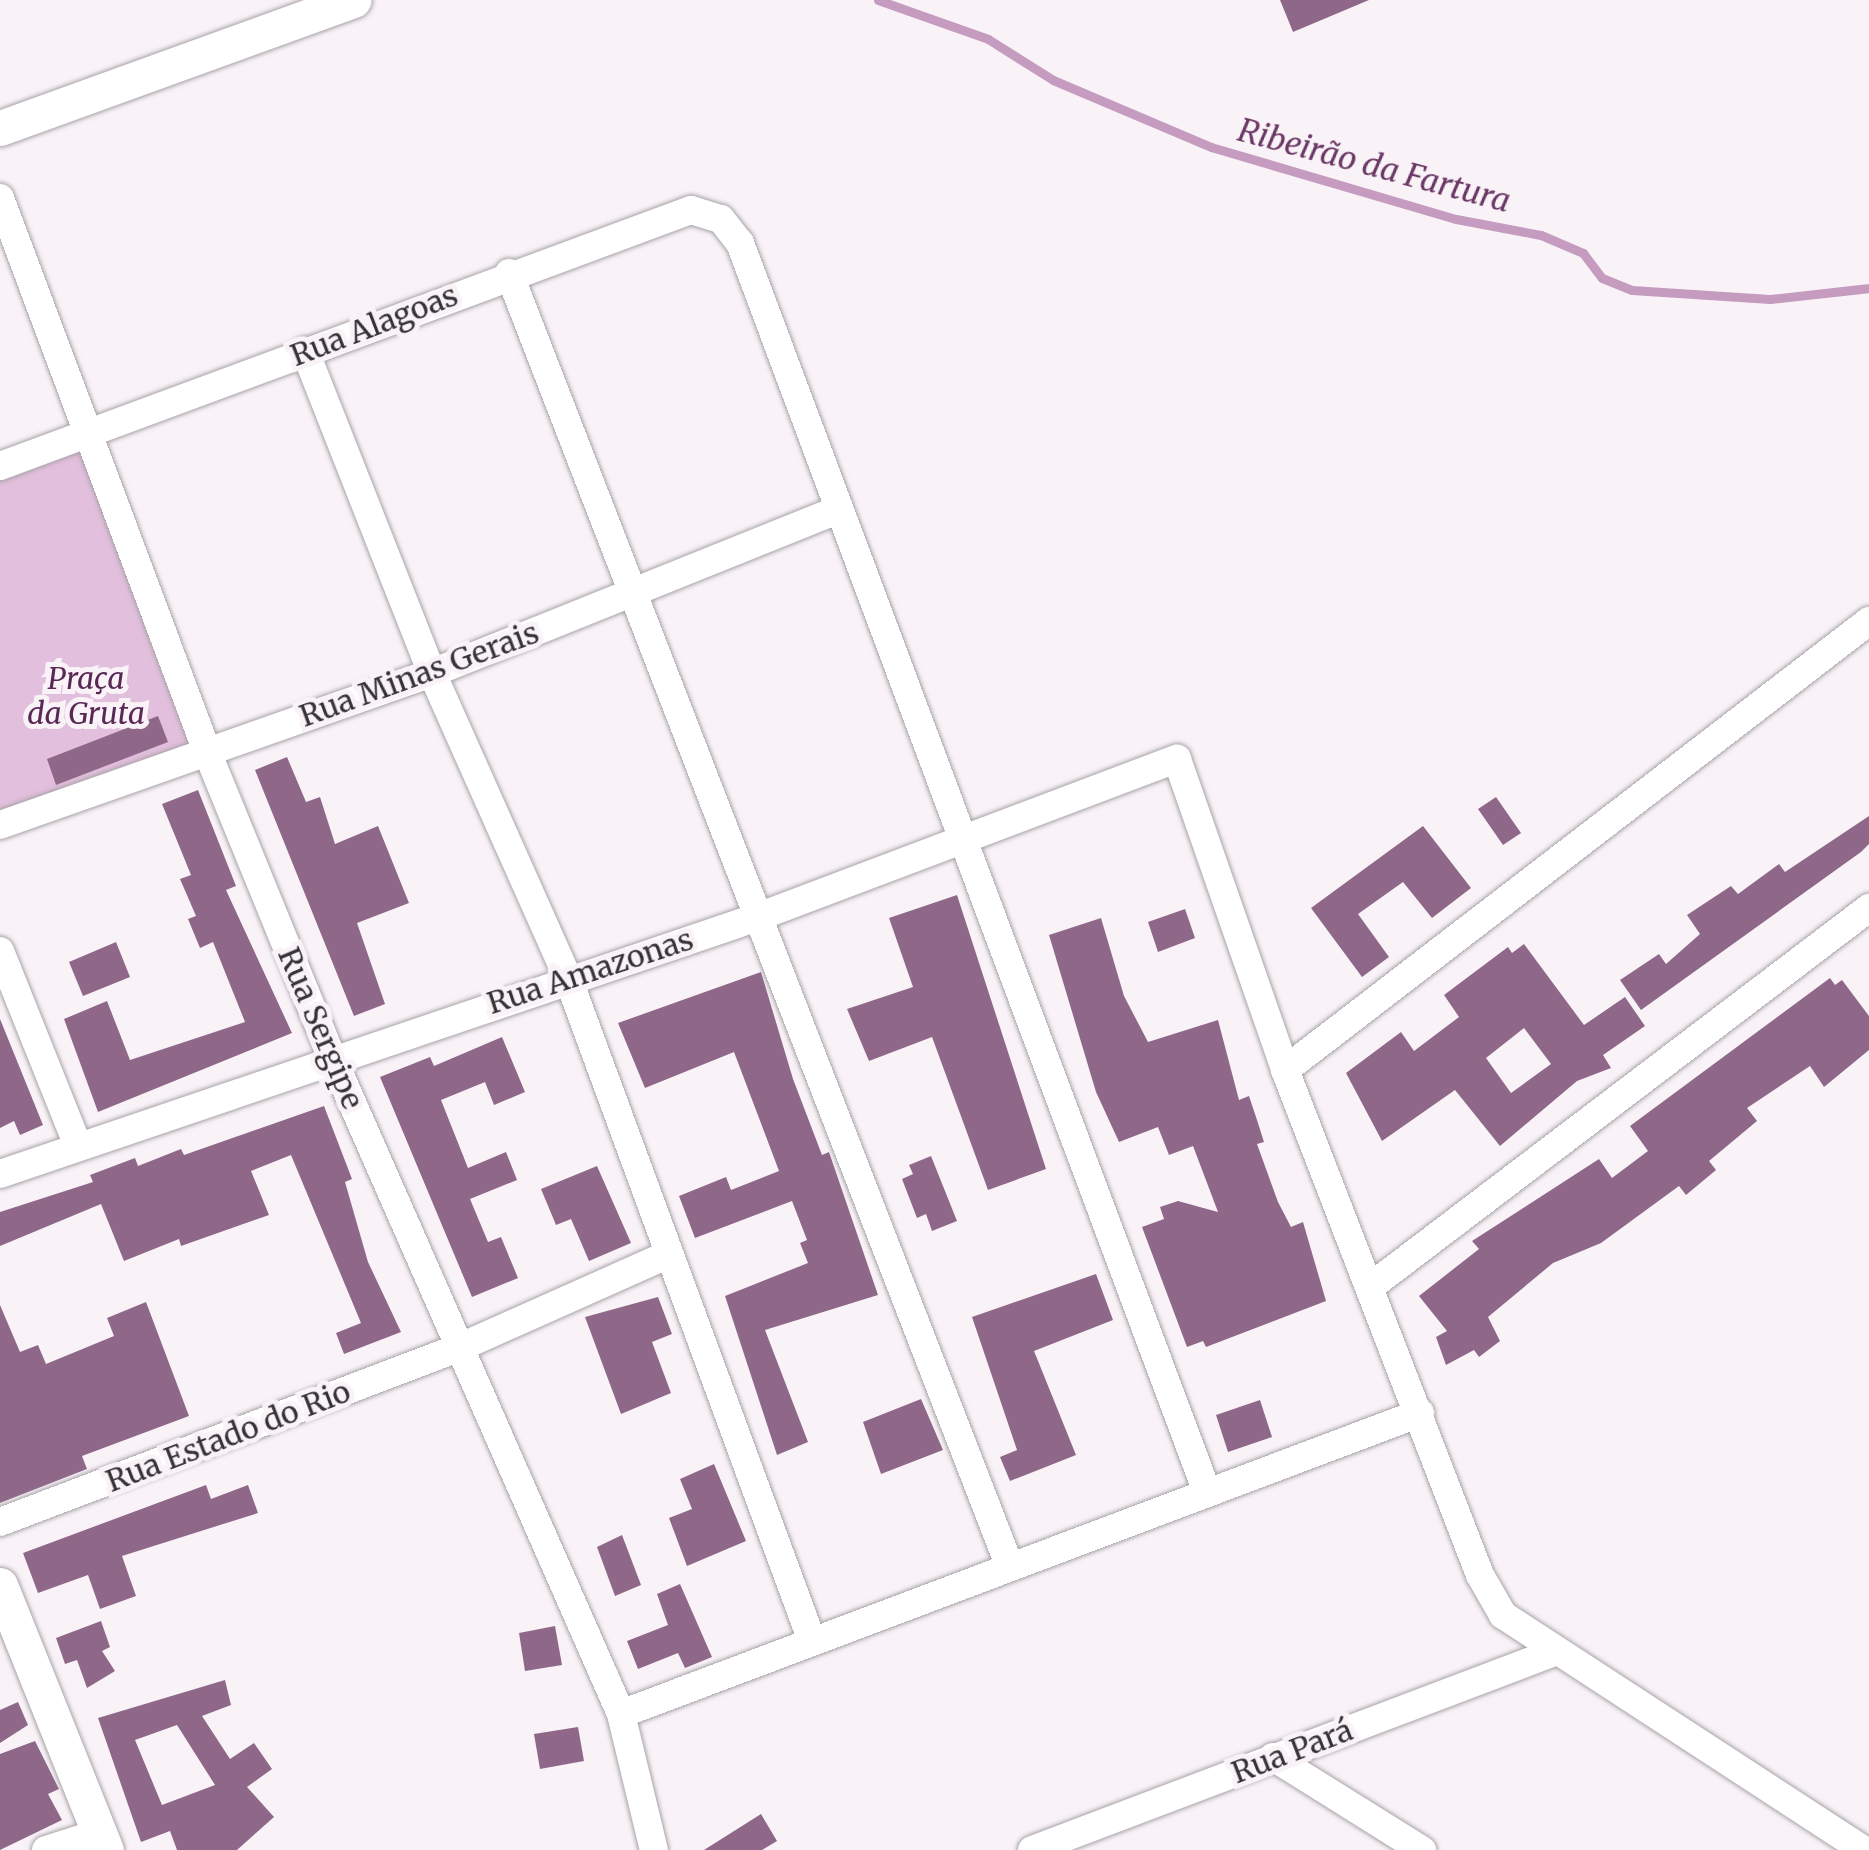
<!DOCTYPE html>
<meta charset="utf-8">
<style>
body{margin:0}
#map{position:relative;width:1869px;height:1850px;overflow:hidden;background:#f9f3f8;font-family:Merriweather,serif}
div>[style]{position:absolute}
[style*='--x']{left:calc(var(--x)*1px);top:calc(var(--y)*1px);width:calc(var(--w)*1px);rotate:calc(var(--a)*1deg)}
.green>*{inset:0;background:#e2bfdd}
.stream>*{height:9px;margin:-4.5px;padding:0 4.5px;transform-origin:4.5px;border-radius:4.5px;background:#c59cbf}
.building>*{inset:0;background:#8f6889}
.roads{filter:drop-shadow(0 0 2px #a8a3a7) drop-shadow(0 0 2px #a8a3a7)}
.minor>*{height:28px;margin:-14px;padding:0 14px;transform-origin:14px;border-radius:14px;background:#fff}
.tertiary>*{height:35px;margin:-17.5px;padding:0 17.5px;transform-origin:17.5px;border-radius:17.5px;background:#fff}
span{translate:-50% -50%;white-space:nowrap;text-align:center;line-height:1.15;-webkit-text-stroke:10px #f9f3f8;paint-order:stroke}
.street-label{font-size:30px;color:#343234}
.park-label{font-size:30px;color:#5a2855;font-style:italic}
.water-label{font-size:32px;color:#6b3765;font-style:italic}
</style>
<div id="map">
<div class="green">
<div style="clip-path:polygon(82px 442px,193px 744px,0 817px,0 474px)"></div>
</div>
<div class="stream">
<div style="--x:878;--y:0;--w:117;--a:19.5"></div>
<div style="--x:988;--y:39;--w:77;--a:32.2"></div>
<div style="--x:1053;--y:80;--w:172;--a:23"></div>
<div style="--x:1211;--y:147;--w:255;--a:16.4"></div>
<div style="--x:1456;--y:219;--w:86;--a:10.7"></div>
<div style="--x:1541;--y:235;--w:46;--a:23.2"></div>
<div style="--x:1583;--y:253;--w:31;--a:53"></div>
<div style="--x:1602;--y:278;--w:32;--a:22"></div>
<div style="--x:1632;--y:290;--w:138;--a:3.7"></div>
<div style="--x:1770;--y:299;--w:100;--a:-6.3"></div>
</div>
<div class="building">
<div style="clip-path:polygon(1280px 0,1369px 0,1293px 32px)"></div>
<div style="clip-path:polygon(158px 716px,168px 742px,56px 785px,47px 759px)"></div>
<div style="clip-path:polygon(287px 757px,306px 802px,320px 797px,335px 844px,378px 826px,409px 903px,357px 923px,385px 1004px,354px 1016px,255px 770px)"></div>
<div style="clip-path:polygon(198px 790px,236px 886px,226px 890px,292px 1033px,98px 1112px,64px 1019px,107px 1001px,130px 1060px,245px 1022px,213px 942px,200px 948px,188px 919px,196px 916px,180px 879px,191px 875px,162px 804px)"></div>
<div style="clip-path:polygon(1496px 797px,1521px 833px,1503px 845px,1478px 809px)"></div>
<div style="clip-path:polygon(1869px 816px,1869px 844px,1861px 852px,1641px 1010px,1620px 980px,1659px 954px,1666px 964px,1700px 934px,1687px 915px,1731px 886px,1738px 894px,1779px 864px,1785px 872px)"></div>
<div style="clip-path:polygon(1423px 826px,1471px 888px,1432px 918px,1403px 882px,1358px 914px,1389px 957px,1362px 977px,1311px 908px)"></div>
<div style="clip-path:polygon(957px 895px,1046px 1169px,988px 1190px,932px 1037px,869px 1061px,847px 1009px,913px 987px,889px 918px)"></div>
<div style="clip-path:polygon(1185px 909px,1195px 938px,1158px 952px,1148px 922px)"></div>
<div style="clip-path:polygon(1101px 918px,1124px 996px,1148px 1042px,1218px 1020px,1239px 1100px,1249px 1096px,1257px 1120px,1264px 1142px,1257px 1144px,1278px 1202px,1291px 1227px,1303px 1222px,1326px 1301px,1206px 1347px,1203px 1341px,1187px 1347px,1142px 1227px,1164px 1219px,1160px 1207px,1178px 1201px,1218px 1212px,1193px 1146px,1169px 1155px,1158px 1127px,1119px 1142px,1096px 1092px,1049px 935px)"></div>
<div style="clip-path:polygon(116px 942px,130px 977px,83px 996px,69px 962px)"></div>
<div style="clip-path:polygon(evenodd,1524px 944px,1584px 1025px,1625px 997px,1645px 1026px,1603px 1055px,1611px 1068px,1577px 1081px,1500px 1146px,1455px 1090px,1382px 1141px,1346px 1073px,1401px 1032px,1414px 1051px,1459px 1017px,1444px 995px,1508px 947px,1512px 953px,1524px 944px,1524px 1028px,1551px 1064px,1511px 1093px,1486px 1058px,1524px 1028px)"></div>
<div style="clip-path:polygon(761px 972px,793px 1079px,822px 1155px,829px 1152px,878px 1295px,765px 1330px,808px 1442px,777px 1455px,725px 1296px,808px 1263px,800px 1243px,807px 1240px,792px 1201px,695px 1238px,679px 1196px,726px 1177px,731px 1190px,779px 1171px,734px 1052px,645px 1088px,618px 1023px)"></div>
<div style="clip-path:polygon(1830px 978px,1835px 985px,1842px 980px,1869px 1016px,1869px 1050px,1824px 1087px,1810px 1066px,1747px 1108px,1757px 1121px,1709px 1161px,1716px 1170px,1686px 1195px,1679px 1186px,1601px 1243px,1553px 1263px,1488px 1317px,1500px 1341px,1479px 1357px,1474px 1350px,1446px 1365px,1436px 1337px,1447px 1331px,1419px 1296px,1479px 1249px,1472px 1241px,1599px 1159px,1612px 1178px,1648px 1151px,1630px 1126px)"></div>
<div style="clip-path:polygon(0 1019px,43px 1125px,20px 1135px,14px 1121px,0 1128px)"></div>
<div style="clip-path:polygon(502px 1037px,525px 1092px,494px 1105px,485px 1082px,441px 1100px,468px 1168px,506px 1152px,517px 1180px,470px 1199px,488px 1242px,501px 1237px,518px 1278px,472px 1297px,380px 1077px,430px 1057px,434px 1066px)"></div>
<div style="clip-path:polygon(324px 1106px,352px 1179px,345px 1182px,368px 1262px,401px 1332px,344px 1354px,336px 1333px,361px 1323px,291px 1155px,251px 1171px,269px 1215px,181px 1246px,179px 1239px,124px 1261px,101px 1204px,0 1246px,0 1212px,93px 1182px,90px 1175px,135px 1158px,138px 1166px,181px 1149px,184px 1155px)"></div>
<div style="clip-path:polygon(931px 1156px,957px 1221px,932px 1231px,926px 1214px,917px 1218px,902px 1179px,913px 1174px,909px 1165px)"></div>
<div style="clip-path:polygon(597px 1166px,631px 1243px,589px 1261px,571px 1219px,556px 1225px,541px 1189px)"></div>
<div style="clip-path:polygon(1096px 1274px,1113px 1320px,1034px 1351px,1076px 1455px,1010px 1481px,1000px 1457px,1017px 1450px,972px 1317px)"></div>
<div style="clip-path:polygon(658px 1297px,672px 1334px,652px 1342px,671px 1393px,621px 1414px,585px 1317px)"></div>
<div style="clip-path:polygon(146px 1302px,189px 1416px,82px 1456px,87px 1469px,0 1503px,0 1305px,20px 1352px,38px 1345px,46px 1364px,114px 1336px,107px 1318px)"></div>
<div style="clip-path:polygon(921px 1399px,943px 1450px,881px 1474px,863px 1422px)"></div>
<div style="clip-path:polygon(1260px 1400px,1272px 1437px,1228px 1452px,1216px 1415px)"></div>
<div style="clip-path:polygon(714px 1464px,746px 1541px,687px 1566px,669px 1518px,692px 1509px,680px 1479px)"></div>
<div style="clip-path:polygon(206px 1485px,211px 1499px,248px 1485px,258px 1513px,122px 1556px,136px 1596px,100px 1609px,88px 1575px,38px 1593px,23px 1553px)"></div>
<div style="clip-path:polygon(622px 1535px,641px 1585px,615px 1596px,597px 1547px)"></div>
<div style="clip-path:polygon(680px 1584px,712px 1657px,685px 1668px,678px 1653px,638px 1669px,627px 1641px,668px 1625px,657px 1594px)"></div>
<div style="clip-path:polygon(101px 1621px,110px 1647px,102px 1651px,115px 1671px,87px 1688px,77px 1660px,65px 1664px,56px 1638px)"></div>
<div style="clip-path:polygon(555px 1626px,562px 1665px,525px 1671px,519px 1633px)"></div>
<div style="clip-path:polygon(evenodd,225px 1680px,231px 1705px,202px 1716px,230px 1759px,254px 1743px,272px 1769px,247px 1787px,274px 1817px,237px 1850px,177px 1850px,170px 1831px,141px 1842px,98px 1718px,225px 1680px,177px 1725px,215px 1785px,162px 1805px,135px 1740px,177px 1725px)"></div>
<div style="clip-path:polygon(18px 1702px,28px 1725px,0 1743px,0 1710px)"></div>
<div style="clip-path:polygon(578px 1727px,584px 1761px,540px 1769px,534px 1734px)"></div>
<div style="clip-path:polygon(35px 1741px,59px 1789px,48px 1794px,62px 1820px,0 1850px,0 1754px)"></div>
<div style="clip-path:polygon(761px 1814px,777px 1841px,762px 1850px,704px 1850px)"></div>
</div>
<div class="roads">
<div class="minor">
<div style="--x:0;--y:198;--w:588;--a:69.5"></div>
<div style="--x:206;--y:749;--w:333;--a:67.8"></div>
<div style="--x:332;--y:1057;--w:718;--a:66.26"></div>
<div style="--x:621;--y:1714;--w:140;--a:76.4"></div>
<div style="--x:509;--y:273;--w:1385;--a:68.84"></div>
<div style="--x:305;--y:351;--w:346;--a:68.5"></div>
<div style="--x:432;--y:673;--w:334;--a:66"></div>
<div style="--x:568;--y:978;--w:706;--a:69.8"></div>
<div style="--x:0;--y:466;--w:737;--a:-20.33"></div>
<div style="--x:691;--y:210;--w:31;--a:17"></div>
<div style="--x:721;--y:219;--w:31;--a:52"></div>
<div style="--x:740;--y:243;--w:1333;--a:69.5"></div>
<div style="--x:0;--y:825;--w:458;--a:-19.4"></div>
<div style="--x:432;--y:673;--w:433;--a:-21.9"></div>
<div style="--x:0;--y:951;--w:208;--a:68.2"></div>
<div style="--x:1285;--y:1070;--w:737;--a:-37.55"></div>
<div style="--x:0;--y:1174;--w:800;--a:-18.73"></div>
<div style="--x:758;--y:917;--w:448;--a:-20.7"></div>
<div style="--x:1177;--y:759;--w:329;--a:70.8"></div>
<div style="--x:1285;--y:1070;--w:541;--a:68.89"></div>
<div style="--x:1480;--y:1575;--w:46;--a:60.1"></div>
<div style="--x:1503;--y:1615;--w:431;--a:33.1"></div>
<div style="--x:1370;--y:1287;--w:627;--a:-37.22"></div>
<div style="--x:0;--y:1522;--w:488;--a:-20.8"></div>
<div style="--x:456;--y:1349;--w:233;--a:-24"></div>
<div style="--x:621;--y:1714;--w:854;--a:-20.64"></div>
<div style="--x:1273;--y:1757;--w:176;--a:32"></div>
<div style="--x:46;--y:1850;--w:56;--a:-17.8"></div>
<div style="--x:1032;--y:1850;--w:556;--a:-20.75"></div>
</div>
<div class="tertiary">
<div style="--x:0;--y:128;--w:376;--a:-19.9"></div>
<div style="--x:0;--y:1585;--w:285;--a:68.2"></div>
</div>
</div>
<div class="street-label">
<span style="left:374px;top:325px;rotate:-21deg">Rua Alagoas</span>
<span style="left:419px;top:674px;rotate:-20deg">Rua Minas Gerais</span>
<span style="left:590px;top:971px;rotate:-18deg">Rua Amazonas</span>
<span style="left:321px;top:1028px;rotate:67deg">Rua Sergipe</span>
<span style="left:228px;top:1436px;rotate:-21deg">Rua Estado do Rio</span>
<span style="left:1292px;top:1751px;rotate:-21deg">Rua Pará</span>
</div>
<div class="park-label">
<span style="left:86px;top:695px">Praça<br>da Gruta</span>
</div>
<div class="water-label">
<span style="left:1374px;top:166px;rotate:15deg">Ribeirão da Fartura</span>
</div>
</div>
